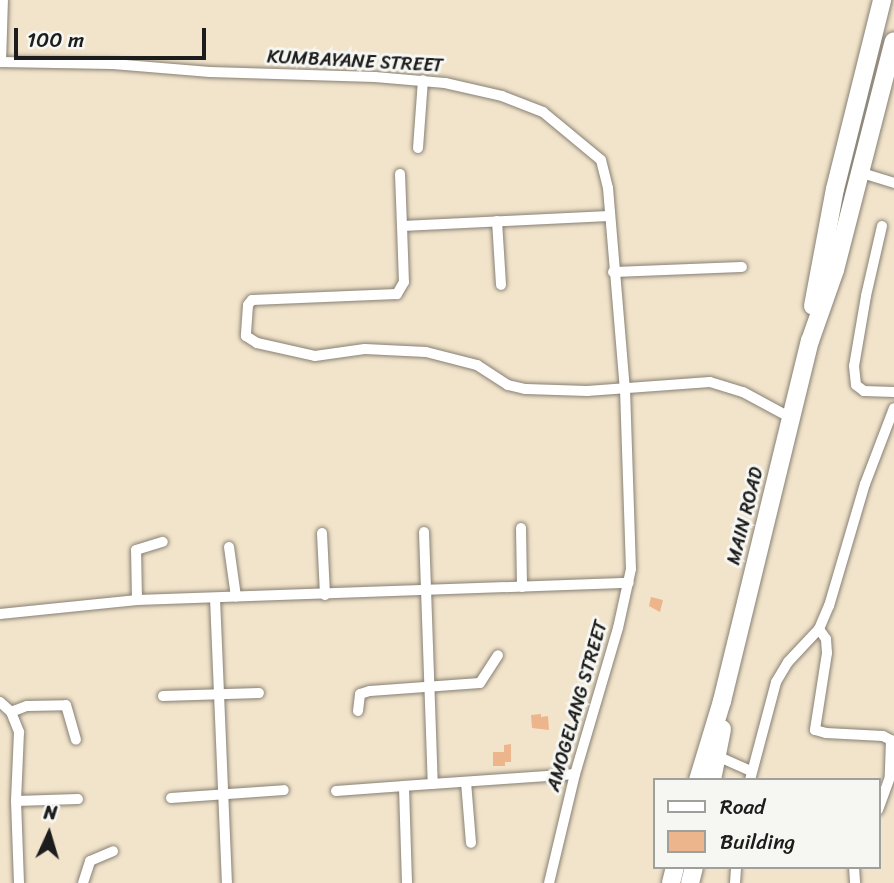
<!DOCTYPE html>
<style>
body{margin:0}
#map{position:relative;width:894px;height:883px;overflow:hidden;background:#f2e4cb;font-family:Sriracha,sans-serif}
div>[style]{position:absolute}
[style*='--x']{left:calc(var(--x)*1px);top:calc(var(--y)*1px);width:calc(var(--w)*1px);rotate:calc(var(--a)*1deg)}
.building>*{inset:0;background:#edb58b}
.roads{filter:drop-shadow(0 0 2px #878074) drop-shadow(0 0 2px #878074)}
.minor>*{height:10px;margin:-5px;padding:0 5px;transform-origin:5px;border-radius:5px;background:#fff}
.primary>*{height:18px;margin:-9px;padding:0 9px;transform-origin:9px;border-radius:9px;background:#fff}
span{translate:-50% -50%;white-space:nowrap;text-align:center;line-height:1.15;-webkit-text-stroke:6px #f6f6f2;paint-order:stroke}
.street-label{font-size:19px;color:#1c1c1c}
.legend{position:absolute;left:653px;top:778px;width:228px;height:91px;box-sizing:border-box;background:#f6f6f2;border:2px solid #9f9f9c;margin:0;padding:9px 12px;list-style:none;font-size:21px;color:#1c1c1c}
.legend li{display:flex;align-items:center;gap:14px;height:35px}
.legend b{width:35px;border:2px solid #9f9f9c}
.north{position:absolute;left:14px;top:799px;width:70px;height:70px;-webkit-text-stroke:5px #f6f6f2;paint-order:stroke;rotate:4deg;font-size:19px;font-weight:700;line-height:28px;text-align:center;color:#1c1c1c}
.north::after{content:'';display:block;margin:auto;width:24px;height:32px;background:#1c1c1c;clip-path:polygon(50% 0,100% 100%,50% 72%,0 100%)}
.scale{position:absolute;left:14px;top:28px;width:192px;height:32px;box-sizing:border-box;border:4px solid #1c1c1c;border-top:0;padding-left:9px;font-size:21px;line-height:24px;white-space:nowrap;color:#1c1c1c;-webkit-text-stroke:5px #f6f6f2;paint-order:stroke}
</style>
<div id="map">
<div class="building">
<div style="clip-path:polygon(651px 597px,663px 600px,660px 612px,649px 606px)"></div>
<div style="clip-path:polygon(541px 714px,541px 717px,548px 716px,549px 730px,532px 728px,531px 715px)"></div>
<div style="clip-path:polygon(511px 744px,511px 762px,505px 762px,505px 766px,493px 766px,493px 752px,504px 752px,504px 745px)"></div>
</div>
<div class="roads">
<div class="minor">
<div style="--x:0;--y:62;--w:113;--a:1"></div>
<div style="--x:113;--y:64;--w:97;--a:4.7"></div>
<div style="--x:210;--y:72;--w:165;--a:1.7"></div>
<div style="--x:375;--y:77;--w:70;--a:4.9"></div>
<div style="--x:445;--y:83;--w:58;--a:12.8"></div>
<div style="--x:502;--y:96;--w:44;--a:21.3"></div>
<div style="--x:543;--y:112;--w:75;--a:39.6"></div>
<div style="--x:601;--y:160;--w:29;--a:76"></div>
<div style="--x:608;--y:188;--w:202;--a:85.2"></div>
<div style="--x:625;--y:389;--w:180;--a:88.1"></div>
<div style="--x:631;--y:569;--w:60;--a:102.4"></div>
<div style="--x:618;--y:628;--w:152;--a:106.4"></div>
<div style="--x:575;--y:774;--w:112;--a:103.4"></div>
<div style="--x:1;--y:62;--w:62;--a:-88.2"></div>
<div style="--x:418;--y:148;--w:68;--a:-85.8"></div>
<div style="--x:862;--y:173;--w:34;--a:17"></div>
<div style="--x:400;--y:174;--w:52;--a:87.8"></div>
<div style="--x:609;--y:216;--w:207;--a:177.2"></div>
<div style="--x:402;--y:226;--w:56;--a:88"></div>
<div style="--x:404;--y:282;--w:14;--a:120"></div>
<div style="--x:397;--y:294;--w:145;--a:177.6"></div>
<div style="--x:252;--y:300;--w:6;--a:129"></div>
<div style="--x:248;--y:305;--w:31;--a:94"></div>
<div style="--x:246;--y:336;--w:13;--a:32"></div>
<div style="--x:257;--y:343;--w:59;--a:12.6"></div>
<div style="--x:315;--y:356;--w:50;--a:-8"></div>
<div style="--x:365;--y:349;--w:61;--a:2.8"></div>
<div style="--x:426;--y:352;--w:53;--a:14.3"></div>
<div style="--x:477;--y:365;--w:37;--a:33"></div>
<div style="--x:508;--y:385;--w:18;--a:13"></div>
<div style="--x:526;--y:389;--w:61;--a:1.9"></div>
<div style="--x:587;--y:391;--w:123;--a:-4.2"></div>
<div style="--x:710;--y:382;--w:34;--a:17"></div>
<div style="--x:743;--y:392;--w:55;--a:28.4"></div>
<div style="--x:497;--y:221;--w:64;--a:86.4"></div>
<div style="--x:882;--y:226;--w:72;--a:102.9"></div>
<div style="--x:866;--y:296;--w:71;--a:99.7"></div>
<div style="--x:854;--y:366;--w:19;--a:84"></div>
<div style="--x:856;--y:385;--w:10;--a:37"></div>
<div style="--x:864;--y:391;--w:30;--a:2"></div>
<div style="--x:613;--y:272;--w:129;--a:-2.2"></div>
<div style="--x:521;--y:528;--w:59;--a:89"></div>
<div style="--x:424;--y:532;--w:252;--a:88"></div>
<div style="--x:322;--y:533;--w:62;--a:87.2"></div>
<div style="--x:229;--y:547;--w:50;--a:82"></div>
<div style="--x:215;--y:598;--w:285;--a:87.6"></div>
<div style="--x:137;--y:600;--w:50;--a:-91.1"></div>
<div style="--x:136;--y:550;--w:28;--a:-17"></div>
<div style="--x:0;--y:614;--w:138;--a:-5.8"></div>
<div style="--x:137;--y:600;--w:492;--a:-2"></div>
<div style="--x:819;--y:629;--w:12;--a:55"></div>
<div style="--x:826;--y:639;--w:14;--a:86"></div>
<div style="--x:827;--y:653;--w:78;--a:98.9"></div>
<div style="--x:815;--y:730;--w:11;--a:15"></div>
<div style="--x:826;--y:733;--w:57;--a:3"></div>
<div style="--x:883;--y:736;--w:9;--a:27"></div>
<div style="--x:891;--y:740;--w:37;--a:92"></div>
<div style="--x:890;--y:777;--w:35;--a:110"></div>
<div style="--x:163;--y:696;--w:96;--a:-1.8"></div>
<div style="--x:0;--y:702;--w:15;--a:42"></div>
<div style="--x:11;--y:712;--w:22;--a:68"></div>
<div style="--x:19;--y:732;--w:69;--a:92.5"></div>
<div style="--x:16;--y:801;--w:82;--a:87.9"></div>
<div style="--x:358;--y:711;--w:17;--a:-83"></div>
<div style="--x:360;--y:694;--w:10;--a:-17"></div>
<div style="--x:370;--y:691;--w:110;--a:-4.2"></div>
<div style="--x:480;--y:683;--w:33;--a:-57"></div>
<div style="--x:11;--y:712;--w:17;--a:-21"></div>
<div style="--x:27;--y:706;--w:39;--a:-1"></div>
<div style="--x:66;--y:705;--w:36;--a:74"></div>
<div style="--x:717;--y:756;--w:37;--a:24"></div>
<div style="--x:750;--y:780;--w:101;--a:-75.1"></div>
<div style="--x:776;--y:682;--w:23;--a:-59"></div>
<div style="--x:788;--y:662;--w:45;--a:-46.8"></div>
<div style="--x:819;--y:629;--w:25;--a:-67"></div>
<div style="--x:829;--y:606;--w:127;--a:-73.6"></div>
<div style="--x:865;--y:484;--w:81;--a:-69.1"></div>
<div style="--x:466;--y:782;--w:61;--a:85.3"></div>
<div style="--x:336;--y:791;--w:68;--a:-4.2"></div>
<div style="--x:171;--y:798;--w:113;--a:-4"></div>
<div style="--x:16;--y:801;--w:62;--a:-1.8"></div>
<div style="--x:854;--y:867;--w:16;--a:86"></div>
<div style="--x:83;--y:883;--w:23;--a:-72"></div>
<div style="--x:90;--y:861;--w:25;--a:-23"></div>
<div style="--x:407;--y:883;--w:97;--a:-91.8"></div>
<div style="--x:404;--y:786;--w:171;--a:-4"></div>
<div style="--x:735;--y:883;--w:16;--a:-86"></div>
</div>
<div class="primary">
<div style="--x:813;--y:306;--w:119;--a:-79.4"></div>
<div style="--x:835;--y:189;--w:195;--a:-76"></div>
<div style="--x:698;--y:780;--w:83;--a:-73.1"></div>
<div style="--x:722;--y:701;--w:371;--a:-76.3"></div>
<div style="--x:810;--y:341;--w:75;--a:-70.6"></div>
<div style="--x:835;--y:270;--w:236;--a:-75.6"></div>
<div style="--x:712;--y:780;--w:52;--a:-78.9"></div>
<div style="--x:671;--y:883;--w:16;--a:-76"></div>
<div style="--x:690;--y:883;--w:16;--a:-76"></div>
</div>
</div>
<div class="street-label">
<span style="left:355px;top:61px;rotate:3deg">KUMBAYANE STREET</span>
<span style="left:745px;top:516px;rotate:-76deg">MAIN ROAD</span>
<span style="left:577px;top:706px;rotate:-74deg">AMOGELANG STREET</span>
</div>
<ul class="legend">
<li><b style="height:9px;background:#fff"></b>Road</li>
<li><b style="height:19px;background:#edb58b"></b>Building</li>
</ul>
<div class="north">N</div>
<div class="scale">100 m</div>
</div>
